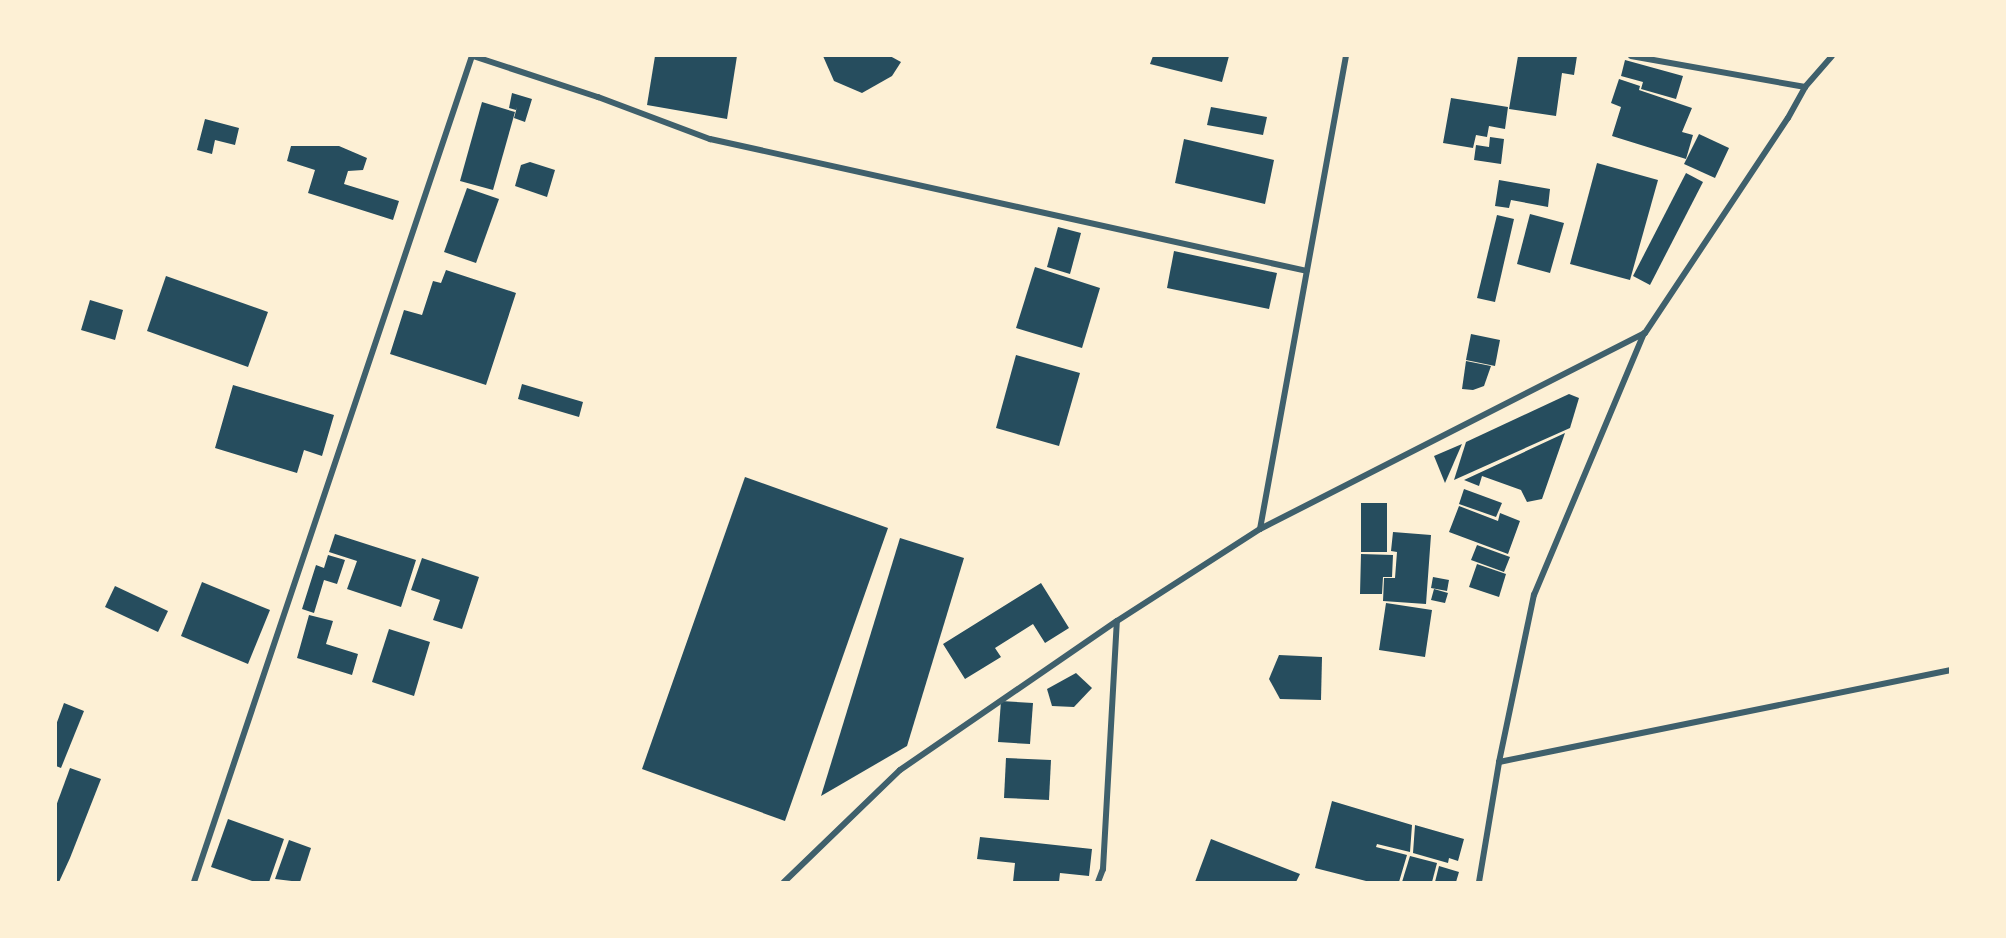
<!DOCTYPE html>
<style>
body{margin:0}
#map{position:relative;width:2006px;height:938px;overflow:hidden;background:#fdf0d5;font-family:Helvetica,sans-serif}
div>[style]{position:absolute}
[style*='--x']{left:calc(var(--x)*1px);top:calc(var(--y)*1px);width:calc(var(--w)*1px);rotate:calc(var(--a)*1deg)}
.building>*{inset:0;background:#264d5e}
.minor>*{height:6px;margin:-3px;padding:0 3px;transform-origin:3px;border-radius:3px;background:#3f606c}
span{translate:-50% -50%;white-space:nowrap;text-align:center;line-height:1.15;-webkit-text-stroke:6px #fdf0d5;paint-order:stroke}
.frame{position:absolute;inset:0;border:57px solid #fdf0d5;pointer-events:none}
</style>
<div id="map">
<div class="building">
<div style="clip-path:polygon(655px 56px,737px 56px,727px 119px,647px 105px)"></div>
<div style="clip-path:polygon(823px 56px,890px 56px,901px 62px,892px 76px,862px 93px,834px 81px)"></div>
<div style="clip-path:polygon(1153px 56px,1229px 56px,1222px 82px,1150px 64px)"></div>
<div style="clip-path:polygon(1518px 56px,1577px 56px,1574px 75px,1562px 73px,1556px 116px,1509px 109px)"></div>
<div style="clip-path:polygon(1625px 60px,1683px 76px,1676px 99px,1641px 89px,1643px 82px,1621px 76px)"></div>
<div style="clip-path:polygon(1619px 79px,1640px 86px,1639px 90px,1692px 108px,1682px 132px,1693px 135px,1686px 159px,1612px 136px,1621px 107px,1611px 103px)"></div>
<div style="clip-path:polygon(512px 93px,532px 99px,525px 122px,514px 118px,517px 107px,516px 110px,509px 108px)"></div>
<div style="clip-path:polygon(1451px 98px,1508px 107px,1505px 129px,1489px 126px,1487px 137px,1476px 135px,1473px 148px,1443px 143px)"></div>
<div style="clip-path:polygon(482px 102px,515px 112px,493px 190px,460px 181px)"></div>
<div style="clip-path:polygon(1211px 107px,1267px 117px,1263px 135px,1207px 125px)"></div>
<div style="clip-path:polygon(205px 119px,239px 128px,235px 145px,215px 140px,212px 154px,197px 150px)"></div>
<div style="clip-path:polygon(1699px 134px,1729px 148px,1715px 178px,1684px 164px)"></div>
<div style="clip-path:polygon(1490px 137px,1504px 139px,1501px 164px,1474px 160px,1476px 145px,1489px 147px)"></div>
<div style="clip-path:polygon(1184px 139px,1274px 160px,1265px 204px,1175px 183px)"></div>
<div style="clip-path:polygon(291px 146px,339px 146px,367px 158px,363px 170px,348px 171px,344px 184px,399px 201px,393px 220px,308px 193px,315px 170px,287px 161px)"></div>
<div style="clip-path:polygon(530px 162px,555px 170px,547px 197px,515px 186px,521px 165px)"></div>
<div style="clip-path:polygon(1597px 163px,1658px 180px,1630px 280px,1570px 264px)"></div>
<div style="clip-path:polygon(1686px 173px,1703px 182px,1650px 285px,1633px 276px)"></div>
<div style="clip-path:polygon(1499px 180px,1550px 189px,1548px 207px,1511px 200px,1509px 208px,1495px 206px)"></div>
<div style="clip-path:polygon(467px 188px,499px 199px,476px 263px,444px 252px)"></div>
<div style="clip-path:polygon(1530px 214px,1564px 223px,1550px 273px,1517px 264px)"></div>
<div style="clip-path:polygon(1497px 215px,1514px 219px,1495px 302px,1477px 298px)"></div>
<div style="clip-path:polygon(1058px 227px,1081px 233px,1070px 274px,1047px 267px)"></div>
<div style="clip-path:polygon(1174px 251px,1277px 273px,1269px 309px,1167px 288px)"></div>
<div style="clip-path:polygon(1035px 267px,1100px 288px,1082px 348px,1016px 328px)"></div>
<div style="clip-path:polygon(446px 270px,516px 293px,486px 385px,390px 354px,404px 310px,422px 315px,433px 281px,441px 283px)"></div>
<div style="clip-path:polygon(166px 276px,268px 312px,248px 367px,147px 331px)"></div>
<div style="clip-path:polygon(90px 300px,123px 310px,115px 340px,81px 330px)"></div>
<div style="clip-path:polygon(1471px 334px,1500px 340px,1495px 366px,1466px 360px)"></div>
<div style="clip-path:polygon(1016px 355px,1080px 373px,1059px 446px,996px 428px)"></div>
<div style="clip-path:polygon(1466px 361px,1491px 366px,1484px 386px,1473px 390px,1462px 389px)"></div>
<div style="clip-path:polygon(522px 384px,583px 402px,579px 417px,518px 399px)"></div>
<div style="clip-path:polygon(233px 385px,334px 415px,322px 456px,304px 450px,297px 473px,215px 448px)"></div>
<div style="clip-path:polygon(1569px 394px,1579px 398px,1570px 428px,1454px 480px,1466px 442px)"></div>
<div style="clip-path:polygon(1565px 433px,1542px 499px,1527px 502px,1521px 490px,1482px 476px,1479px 486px,1464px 480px)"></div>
<div style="clip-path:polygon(1462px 444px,1445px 483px,1434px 456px)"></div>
<div style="clip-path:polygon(745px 477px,888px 528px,785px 821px,642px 769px)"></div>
<div style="clip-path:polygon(1464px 489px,1502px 503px,1496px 517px,1459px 504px)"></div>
<div style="clip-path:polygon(1361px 503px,1387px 503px,1387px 552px,1361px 552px)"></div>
<div style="clip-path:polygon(1459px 506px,1498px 521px,1500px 513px,1520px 521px,1508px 554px,1449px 532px)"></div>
<div style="clip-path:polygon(1393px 532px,1431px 535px,1426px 604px,1383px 601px,1384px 578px,1395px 578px,1397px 552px,1391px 551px)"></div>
<div style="clip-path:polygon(335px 534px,416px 560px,401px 607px,347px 589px,357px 561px,329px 552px)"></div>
<div style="clip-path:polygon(900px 538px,964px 558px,907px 746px,821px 796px)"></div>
<div style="clip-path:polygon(1477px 545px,1510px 557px,1504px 572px,1471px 560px)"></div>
<div style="clip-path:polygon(1361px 554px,1393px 555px,1392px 577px,1383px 577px,1382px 594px,1360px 594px)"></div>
<div style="clip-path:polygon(328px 555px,345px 560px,337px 584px,324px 580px,314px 613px,302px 609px,316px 565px,324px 568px)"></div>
<div style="clip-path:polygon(422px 558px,479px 577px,462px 629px,433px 620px,440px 600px,411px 590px)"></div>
<div style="clip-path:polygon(1477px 564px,1506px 574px,1499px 597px,1469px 587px)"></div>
<div style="clip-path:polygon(1433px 577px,1449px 580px,1447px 591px,1431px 588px)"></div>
<div style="clip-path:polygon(202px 582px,270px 610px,248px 664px,181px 636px)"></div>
<div style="clip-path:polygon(1041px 583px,1069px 628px,1045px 643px,1033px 624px,995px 648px,1001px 657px,965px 679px,943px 644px)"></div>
<div style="clip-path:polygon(115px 586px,168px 611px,158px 632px,105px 607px)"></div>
<div style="clip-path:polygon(1434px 589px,1448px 593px,1445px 603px,1431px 600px)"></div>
<div style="clip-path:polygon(1386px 603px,1432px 610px,1425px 657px,1379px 650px)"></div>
<div style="clip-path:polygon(309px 615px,333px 621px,326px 644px,358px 654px,352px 675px,297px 658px)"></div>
<div style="clip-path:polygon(389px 629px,430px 642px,414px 696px,372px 682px)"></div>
<div style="clip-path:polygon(1279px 655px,1322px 657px,1321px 700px,1280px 699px,1269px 679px)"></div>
<div style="clip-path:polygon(1076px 673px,1092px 688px,1074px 707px,1052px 706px,1047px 689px)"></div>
<div style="clip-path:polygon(1001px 701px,1033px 703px,1030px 744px,998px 742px)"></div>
<div style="clip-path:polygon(64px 703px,84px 711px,61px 768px,56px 766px,56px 725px)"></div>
<div style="clip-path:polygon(1006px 758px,1051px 760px,1049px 800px,1004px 798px)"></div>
<div style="clip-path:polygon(70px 768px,101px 779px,70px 858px,59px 882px,56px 882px,56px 806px)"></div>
<div style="clip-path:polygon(1332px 801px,1412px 825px,1410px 852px,1377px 844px,1376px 847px,1407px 855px,1399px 882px,1370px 882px,1315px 868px)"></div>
<div style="clip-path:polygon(228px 819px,284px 839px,269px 882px,255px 882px,211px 867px)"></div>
<div style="clip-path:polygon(1415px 825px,1464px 839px,1458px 861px,1449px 858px,1448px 863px,1413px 853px)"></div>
<div style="clip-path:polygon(980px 837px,1092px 849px,1089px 876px,1060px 873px,1059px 882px,1013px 882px,1015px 863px,977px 859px)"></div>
<div style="clip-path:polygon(1211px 839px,1300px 874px,1296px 882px,1195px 882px)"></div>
<div style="clip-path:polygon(289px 840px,311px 848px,300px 882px,275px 879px)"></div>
<div style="clip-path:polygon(1410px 856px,1437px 863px,1432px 882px,1402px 882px)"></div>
<div style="clip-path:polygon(1439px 866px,1459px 872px,1456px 882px,1435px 882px)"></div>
</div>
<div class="minor">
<div style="--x:473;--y:56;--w:132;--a:18.2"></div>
<div style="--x:598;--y:97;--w:120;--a:20.6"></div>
<div style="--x:710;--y:139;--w:611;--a:12.47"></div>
<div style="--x:1631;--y:56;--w:177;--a:10.1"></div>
<div style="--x:1260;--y:529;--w:481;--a:-79.7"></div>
<div style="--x:1499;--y:762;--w:460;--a:-11.5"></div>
<div style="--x:194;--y:882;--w:872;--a:-71.4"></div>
<div style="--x:784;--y:882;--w:161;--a:-44"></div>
<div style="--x:900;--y:770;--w:263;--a:-34.5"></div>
<div style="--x:1117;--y:621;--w:170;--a:-32.8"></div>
<div style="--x:1260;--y:529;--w:432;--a:-27"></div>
<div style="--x:1645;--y:333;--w:258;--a:-56.4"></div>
<div style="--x:1788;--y:118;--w:35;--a:-61"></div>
<div style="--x:1805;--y:87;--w:41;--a:-48.9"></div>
<div style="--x:1098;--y:882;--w:14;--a:-69"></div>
<div style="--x:1103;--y:869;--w:248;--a:-86.8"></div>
<div style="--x:1479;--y:882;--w:122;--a:-80.5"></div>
<div style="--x:1499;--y:762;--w:171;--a:-78.2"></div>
<div style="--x:1534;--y:595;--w:284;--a:-67.2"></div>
</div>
<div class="frame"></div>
</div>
